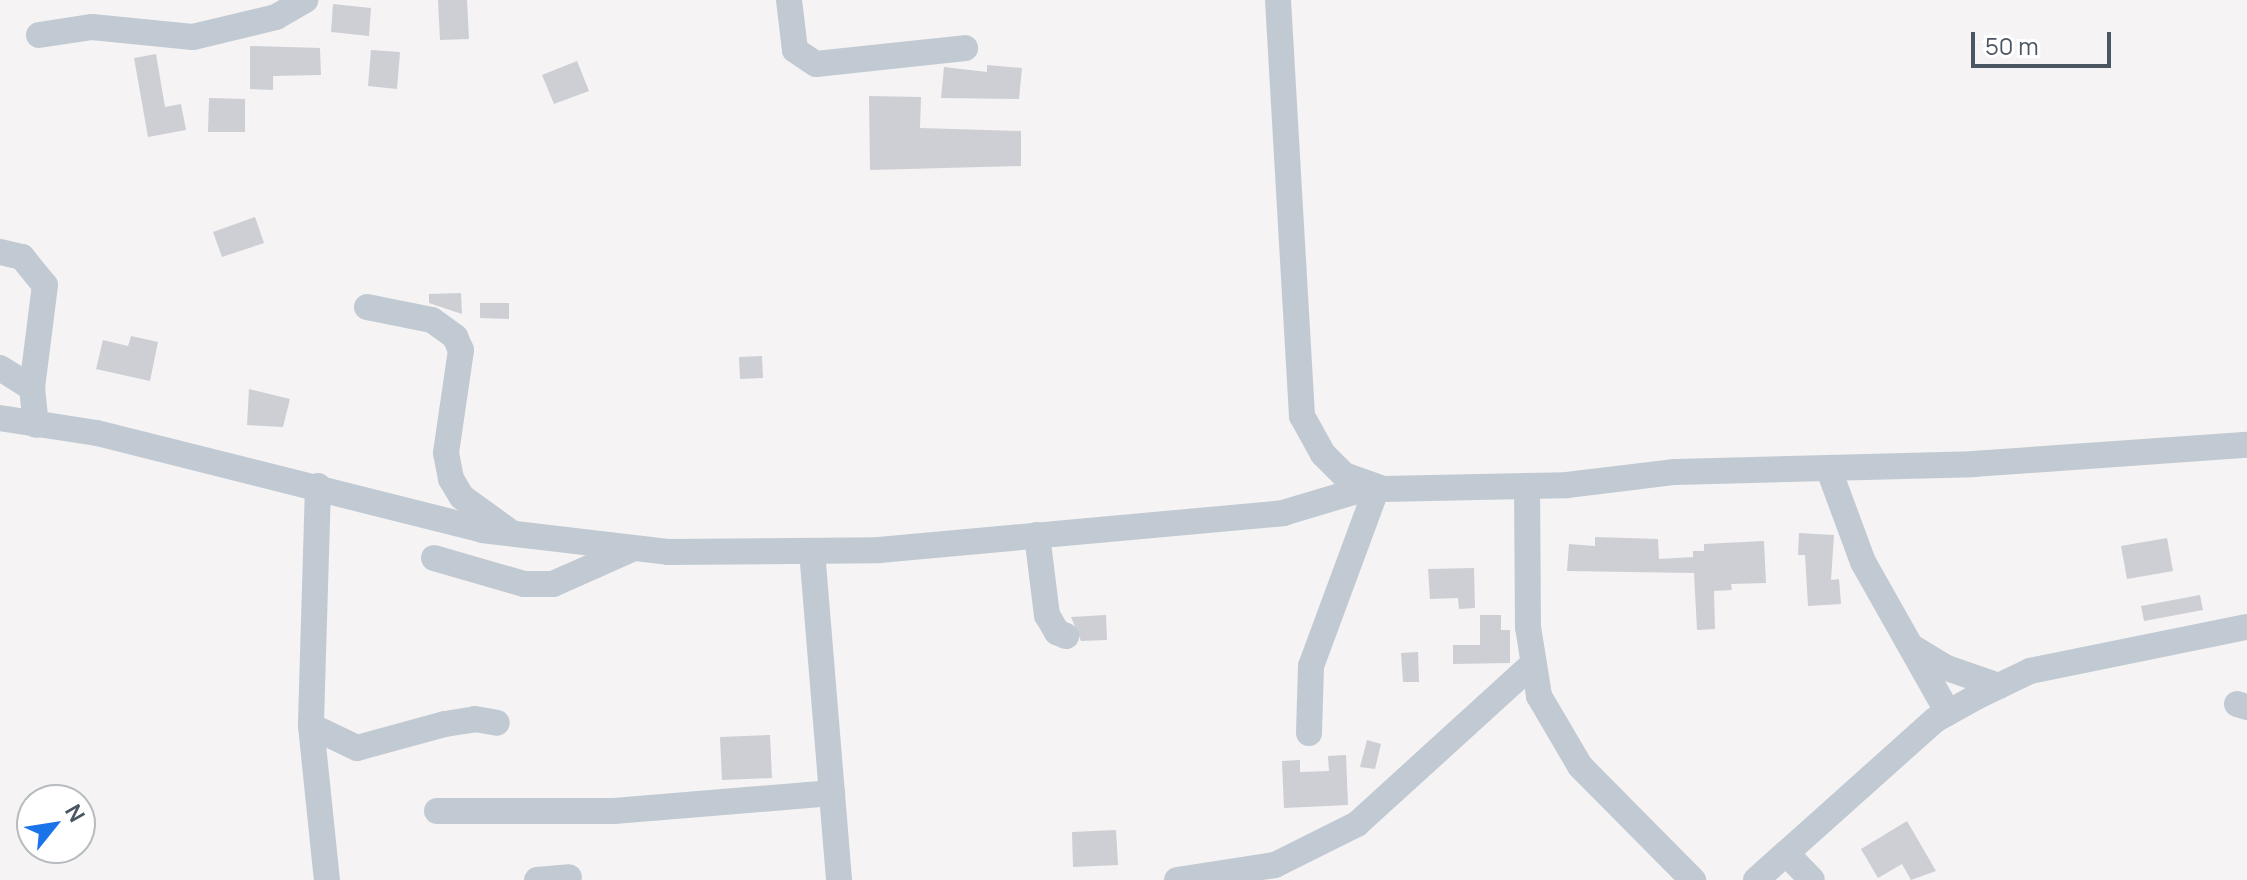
<!DOCTYPE html>
<style>
body{margin:0}
#map{position:relative;width:2247px;height:880px;overflow:hidden;background:#f5f3f3;font-family:Manrope,sans-serif}
div>[style]{position:absolute}
[style*='--x']{left:calc(var(--x)*1px);top:calc(var(--y)*1px);width:calc(var(--w)*1px);rotate:calc(var(--a)*1deg)}
.building>*{inset:0;background:#cdcfd5}
.minor>*{height:26px;margin:-13px;padding:0 13px;transform-origin:13px;border-radius:13px;background:#c1cad2}
span{translate:-50% -50%;white-space:nowrap;text-align:center;line-height:1.15;-webkit-text-stroke:7px #fff;paint-order:stroke}
.north{position:absolute;left:16px;top:784px;width:80px;height:80px;box-sizing:border-box;background:#fff;border:2px solid #b7bbc0;border-radius:50%;rotate:60deg;font-size:22px;font-weight:700;line-height:32px;text-align:center;color:#4a5661}
.north::after{content:'';display:block;margin:auto;width:28px;height:36px;background:#1a73e8;clip-path:polygon(50% 0,100% 100%,50% 72%,0 100%)}
.scale{position:absolute;left:1971px;top:32px;width:140px;height:36px;box-sizing:border-box;border:4px solid #4a5661;border-top:0;padding-left:10px;font-size:24px;line-height:28px;white-space:nowrap;color:#4a5661;-webkit-text-stroke:6px #fff;paint-order:stroke}
</style>
<div id="map">
<div class="building">
<div style="clip-path:polygon(438px 0,467px 0,469px 39px,440px 40px)"></div>
<div style="clip-path:polygon(333px 4px,371px 8px,369px 36px,331px 32px)"></div>
<div style="clip-path:polygon(250px 46px,320px 48px,321px 75px,273px 76px,273px 90px,250px 89px)"></div>
<div style="clip-path:polygon(371px 50px,400px 52px,397px 89px,368px 86px)"></div>
<div style="clip-path:polygon(156px 54px,165px 107px,181px 104px,186px 130px,148px 137px,134px 58px)"></div>
<div style="clip-path:polygon(577px 61px,589px 91px,554px 104px,542px 75px)"></div>
<div style="clip-path:polygon(987px 65px,1022px 68px,1019px 99px,941px 98px,944px 67px,987px 72px)"></div>
<div style="clip-path:polygon(869px 96px,921px 97px,920px 128px,1021px 131px,1021px 166px,870px 170px)"></div>
<div style="clip-path:polygon(209px 98px,245px 99px,245px 132px,208px 132px)"></div>
<div style="clip-path:polygon(255px 217px,264px 243px,222px 257px,213px 232px)"></div>
<div style="clip-path:polygon(461px 293px,462px 314px,429px 303px,429px 294px)"></div>
<div style="clip-path:polygon(480px 303px,509px 303px,509px 319px,480px 318px)"></div>
<div style="clip-path:polygon(131px 336px,158px 342px,150px 381px,96px 369px,103px 340px,128px 346px)"></div>
<div style="clip-path:polygon(762px 356px,763px 378px,740px 379px,739px 357px)"></div>
<div style="clip-path:polygon(249px 389px,290px 399px,283px 427px,247px 425px)"></div>
<div style="clip-path:polygon(1799px 533px,1834px 535px,1831px 580px,1839px 579px,1841px 604px,1808px 606px,1805px 555px,1798px 555px)"></div>
<div style="clip-path:polygon(1595px 537px,1658px 539px,1659px 559px,1693px 557px,1693px 551px,1704px 551px,1704px 544px,1764px 541px,1766px 583px,1731px 584px,1732px 590px,1714px 591px,1715px 629px,1697px 630px,1694px 573px,1567px 571px,1569px 544px,1595px 546px)"></div>
<div style="clip-path:polygon(2167px 538px,2173px 571px,2127px 579px,2121px 546px)"></div>
<div style="clip-path:polygon(1474px 568px,1475px 608px,1459px 609px,1458px 598px,1430px 599px,1428px 569px)"></div>
<div style="clip-path:polygon(2200px 595px,2203px 610px,2144px 621px,2141px 606px)"></div>
<div style="clip-path:polygon(1106px 615px,1107px 640px,1081px 641px,1071px 617px)"></div>
<div style="clip-path:polygon(1480px 615px,1501px 615px,1501px 630px,1510px 630px,1510px 663px,1453px 664px,1453px 645px,1480px 645px)"></div>
<div style="clip-path:polygon(1418px 652px,1419px 682px,1403px 682px,1401px 653px)"></div>
<div style="clip-path:polygon(770px 735px,772px 778px,722px 780px,720px 737px)"></div>
<div style="clip-path:polygon(1367px 740px,1381px 744px,1375px 769px,1360px 767px)"></div>
<div style="clip-path:polygon(1346px 755px,1348px 805px,1284px 808px,1282px 761px,1300px 760px,1300px 772px,1329px 771px,1328px 756px)"></div>
<div style="clip-path:polygon(1907px 821px,1936px 871px,1911px 880px,1902px 864px,1878px 878px,1861px 849px)"></div>
<div style="clip-path:polygon(1116px 830px,1118px 865px,1073px 867px,1072px 832px)"></div>
</div>
<div class="minor">
<div style="--x:789;--y:0;--w:50;--a:83.2"></div>
<div style="--x:795;--y:50;--w:25;--a:34"></div>
<div style="--x:816;--y:64;--w:150;--a:-6.1"></div>
<div style="--x:1278;--y:0;--w:417;--a:86.7"></div>
<div style="--x:1302;--y:416;--w:43;--a:61.1"></div>
<div style="--x:1323;--y:454;--w:30;--a:45"></div>
<div style="--x:1344;--y:475;--w:41;--a:19.7"></div>
<div style="--x:1383;--y:489;--w:184;--a:-1.2"></div>
<div style="--x:1567;--y:485;--w:109;--a:-6.9"></div>
<div style="--x:1675;--y:472;--w:298;--a:-1.5"></div>
<div style="--x:1973;--y:464;--w:275;--a:-4"></div>
<div style="--x:39;--y:35;--w:54;--a:-8.6"></div>
<div style="--x:92;--y:27;--w:101;--a:5.7"></div>
<div style="--x:193;--y:37;--w:85;--a:-13.5"></div>
<div style="--x:276;--y:17;--w:34;--a:-30"></div>
<div style="--x:0;--y:252;--w:23;--a:13"></div>
<div style="--x:22;--y:257;--w:36;--a:51"></div>
<div style="--x:45;--y:285;--w:104;--a:97.2"></div>
<div style="--x:32;--y:388;--w:37;--a:84"></div>
<div style="--x:367;--y:307;--w:66;--a:11.3"></div>
<div style="--x:432;--y:320;--w:29;--a:36"></div>
<div style="--x:455;--y:337;--w:14;--a:65"></div>
<div style="--x:461;--y:350;--w:104;--a:98.3"></div>
<div style="--x:446;--y:453;--w:26;--a:79"></div>
<div style="--x:451;--y:479;--w:21;--a:59"></div>
<div style="--x:462;--y:497;--w:58;--a:35.9"></div>
<div style="--x:0;--y:368;--w:38;--a:32"></div>
<div style="--x:0;--y:418;--w:98;--a:8.8"></div>
<div style="--x:97;--y:433;--w:397;--a:14.1"></div>
<div style="--x:482;--y:530;--w:187;--a:6.7"></div>
<div style="--x:668;--y:552;--w:211;--a:-0.5"></div>
<div style="--x:879;--y:550;--w:406;--a:-5.2"></div>
<div style="--x:1283;--y:513;--w:91;--a:-16.6"></div>
<div style="--x:1829;--y:470;--w:98;--a:69.7"></div>
<div style="--x:1863;--y:562;--w:173;--a:60.6"></div>
<div style="--x:318;--y:486;--w:240;--a:91.7"></div>
<div style="--x:311;--y:726;--w:155;--a:84.1"></div>
<div style="--x:1527;--y:486;--w:141;--a:89.6"></div>
<div style="--x:1528;--y:627;--w:70;--a:80.9"></div>
<div style="--x:1539;--y:696;--w:81;--a:59.6"></div>
<div style="--x:1580;--y:766;--w:161;--a:45.3"></div>
<div style="--x:1037;--y:535;--w:81;--a:82.9"></div>
<div style="--x:1047;--y:615;--w:20;--a:60"></div>
<div style="--x:1057;--y:632;--w:10;--a:24"></div>
<div style="--x:812;--y:551;--w:330;--a:85.3"></div>
<div style="--x:434;--y:558;--w:94;--a:16.1"></div>
<div style="--x:524;--y:584;--w:29;--a:0"></div>
<div style="--x:553;--y:584;--w:86;--a:-23.9"></div>
<div style="--x:1915;--y:649;--w:37;--a:31"></div>
<div style="--x:1947;--y:668;--w:55;--a:19.1"></div>
<div style="--x:2237;--y:704;--w:10;--a:17"></div>
<div style="--x:311;--y:726;--w:51;--a:25.6"></div>
<div style="--x:357;--y:748;--w:91;--a:-15.3"></div>
<div style="--x:445;--y:724;--w:30;--a:-9"></div>
<div style="--x:475;--y:719;--w:22;--a:10"></div>
<div style="--x:1309;--y:733;--w:67;--a:-88.3"></div>
<div style="--x:1311;--y:666;--w:190;--a:-69.7"></div>
<div style="--x:437;--y:811;--w:177;--a:0"></div>
<div style="--x:614;--y:811;--w:219;--a:-4.7"></div>
<div style="--x:1786;--y:853;--w:37;--a:46"></div>
<div style="--x:537;--y:880;--w:32;--a:-5"></div>
<div style="--x:1177;--y:880;--w:99;--a:-8.7"></div>
<div style="--x:1275;--y:865;--w:92;--a:-26.6"></div>
<div style="--x:1357;--y:824;--w:236;--a:-42.3"></div>
<div style="--x:1756;--y:880;--w:240;--a:-41.8"></div>
<div style="--x:1935;--y:720;--w:49;--a:-29.2"></div>
<div style="--x:1978;--y:696;--w:58;--a:-25.7"></div>
<div style="--x:2030;--y:671;--w:221;--a:-11.5"></div>
</div>
<div class="north">N</div>
<div class="scale">50 m</div>
</div>
